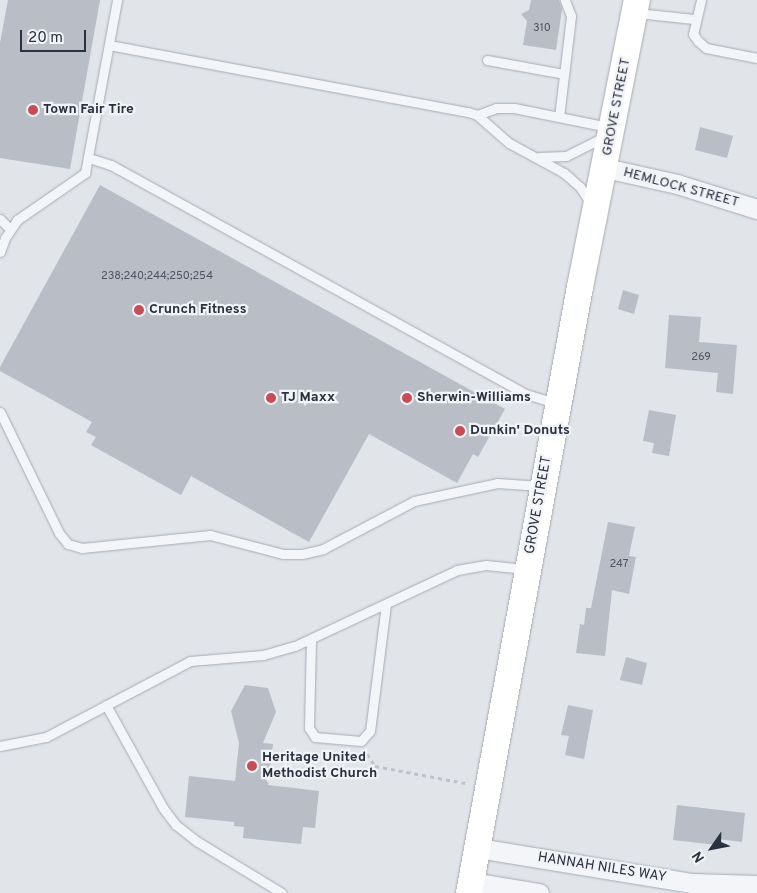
<!DOCTYPE html>
<style>
body{margin:0}
#map{position:relative;width:757px;height:893px;overflow:hidden;background:#e1e4e9;font-family:Overpass,sans-serif}
div>[style]{position:absolute}
[style*='--x']{left:calc(var(--x)*1px);top:calc(var(--y)*1px);width:calc(var(--w)*1px);rotate:calc(var(--a)*1deg)}
.building>*{inset:0;background:#b8bdc6}
.path>*{height:3px;margin-top:-1.5px;transform-origin:0;background:repeating-linear-gradient(90deg,#bfc2c8 0 4px,transparent 0 8px)}
.roads{filter:drop-shadow(0 0 1px #a6abb3) drop-shadow(0 0 1px #a6abb3)}
.service>*{height:9px;margin:-4.5px;padding:0 4.5px;transform-origin:4.5px;border-radius:4.5px;background:#f4f5f8}
.minor>*{height:19px;margin:-9.5px;padding:0 9.5px;transform-origin:9.5px;border-radius:9.5px;background:#f4f5f8}
.secondary>*{height:26px;margin:-13px;padding:0 13px;transform-origin:13px;border-radius:13px;background:#fff}
.dots>*{width:14px;height:14px;translate:-50% -50%;box-sizing:border-box;border:2px solid #f1f3f7;border-radius:50%}
span{translate:-50% -50%;white-space:nowrap;text-align:center;line-height:1.15;-webkit-text-stroke:4.5px #f1f3f7;paint-order:stroke}
.number-label{font-size:11px;color:#4e5462}
.number-label span{-webkit-text-stroke-width:0}
.street-label{font-size:14px;color:#2a3140}
.poi-label{font-size:14px;color:#2a3140;font-weight:700}
.left{translate:0 -50%;text-align:left}
.north{position:absolute;left:687px;top:823px;width:50px;height:50px;-webkit-text-stroke:4px #f1f3f7;paint-order:stroke;rotate:237deg;font-size:14px;font-weight:700;line-height:20px;text-align:center;color:#2a3140}
.north::after{content:'';display:block;margin:auto;width:18px;height:22px;background:#2a3140;clip-path:polygon(50% 0,100% 100%,50% 72%,0 100%)}
.scale{position:absolute;left:20px;top:30px;width:66px;height:22px;box-sizing:border-box;border:2px solid #2a3140;border-top:0;padding-left:6px;font-size:15px;line-height:18px;white-space:nowrap;color:#2a3140;-webkit-text-stroke:4px #f1f3f7;paint-order:stroke}
</style>
<div id="map">
<div class="building">
<div style="clip-path:polygon(8px 0,100px 0,70px 169px,0 158px,0 43px)"></div>
<div style="clip-path:polygon(531px 0,559px 0,562px 9px,556px 50px,523px 45px,527px 21px,521px 14px,529px 10px)"></div>
<div style="clip-path:polygon(700px 127px,733px 136px,727px 158px,695px 150px)"></div>
<div style="clip-path:polygon(100px 185px,505px 409px,478px 457px,473px 454px,457px 483px,369px 434px,309px 542px,191px 476px,181px 495px,91px 445px,96px 437px,86px 432px,92px 422px,0 371px,0 367px)"></div>
<div style="clip-path:polygon(623px 290px,639px 295px,634px 314px,618px 309px)"></div>
<div style="clip-path:polygon(669px 315px,701px 317px,699px 342px,737px 345px,733px 394px,716px 392px,718px 373px,665px 368px)"></div>
<div style="clip-path:polygon(649px 410px,676px 415px,669px 456px,652px 453px,654px 443px,643px 441px)"></div>
<div style="clip-path:polygon(608px 522px,635px 527px,629px 556px,636px 557px,629px 594px,612px 590px,605px 656px,576px 653px,580px 624px,584px 625px,586px 608px,591px 608px)"></div>
<div style="clip-path:polygon(626px 657px,647px 663px,642px 685px,620px 680px)"></div>
<div style="clip-path:polygon(245px 685px,268px 688px,276px 712px,263px 743px,273px 744px,268px 785px,319px 791px,315px 828px,303px 827px,301px 844px,243px 838px,244px 827px,234px 826px,234px 822px,185px 817px,189px 776px,235px 781px,239px 743px,231px 711px)"></div>
<div style="clip-path:polygon(568px 705px,593px 710px,584px 759px,565px 755px,569px 736px,561px 735px)"></div>
<div style="clip-path:polygon(677px 805px,745px 813px,742px 842px,718px 839px,717px 845px,673px 840px)"></div>
</div>
<div class="path">
<div style="--x:367;--y:754;--w:14;--a:56"></div>
<div style="--x:375;--y:766;--w:92;--a:10.7"></div>
</div>
<div class="roads">
<div class="service">
<div style="--x:701;--y:0;--w:35;--a:103"></div>
<div style="--x:693;--y:34;--w:9;--a:54"></div>
<div style="--x:698;--y:41;--w:11;--a:41"></div>
<div style="--x:706;--y:48;--w:52;--a:11.1"></div>
<div style="--x:637;--y:13;--w:57;--a:6"></div>
<div style="--x:109;--y:45;--w:365;--a:10.6"></div>
<div style="--x:468;--y:112;--w:9;--a:18"></div>
<div style="--x:477;--y:115;--w:43;--a:41.2"></div>
<div style="--x:509;--y:143;--w:63;--a:28.6"></div>
<div style="--x:564;--y:173;--w:21;--a:41"></div>
<div style="--x:580;--y:187;--w:20;--a:57"></div>
<div style="--x:487;--y:60;--w:78;--a:10.3"></div>
<div style="--x:477;--y:115;--w:20;--a:-20"></div>
<div style="--x:496;--y:108;--w:18;--a:0"></div>
<div style="--x:514;--y:108;--w:96;--a:11.4"></div>
<div style="--x:559;--y:117;--w:102;--a:-83.2"></div>
<div style="--x:571;--y:16;--w:17;--a:-111"></div>
<div style="--x:539;--y:157;--w:27;--a:-2"></div>
<div style="--x:566;--y:156;--w:42;--a:-26.6"></div>
<div style="--x:89;--y:158;--w:23;--a:18"></div>
<div style="--x:111;--y:165;--w:474;--a:28.9"></div>
<div style="--x:526;--y:394;--w:31;--a:17"></div>
<div style="--x:0;--y:219;--w:14;--a:45"></div>
<div style="--x:0;--y:252;--w:15;--a:-70"></div>
<div style="--x:5;--y:238;--w:22;--a:-56"></div>
<div style="--x:17;--y:220;--w:83;--a:-34.7"></div>
<div style="--x:85;--y:173;--w:176;--a:-79.5"></div>
<div style="--x:0;--y:412;--w:135;--a:64"></div>
<div style="--x:59;--y:533;--w:14;--a:51"></div>
<div style="--x:68;--y:544;--w:15;--a:16"></div>
<div style="--x:82;--y:548;--w:129;--a:-5.8"></div>
<div style="--x:210;--y:535;--w:75;--a:14.6"></div>
<div style="--x:283;--y:554;--w:19;--a:0"></div>
<div style="--x:302;--y:554;--w:22;--a:-13"></div>
<div style="--x:323;--y:549;--w:103;--a:-27.8"></div>
<div style="--x:414;--y:501;--w:85;--a:-12.2"></div>
<div style="--x:497;--y:483;--w:45;--a:3.8"></div>
<div style="--x:311;--y:639;--w:89;--a:91.3"></div>
<div style="--x:309;--y:728;--w:11;--a:56"></div>
<div style="--x:315;--y:737;--w:46;--a:5"></div>
<div style="--x:361;--y:741;--w:13;--a:-48"></div>
<div style="--x:370;--y:731;--w:128;--a:-82.8"></div>
<div style="--x:106;--y:705;--w:118;--a:61"></div>
<div style="--x:163;--y:808;--w:21;--a:53"></div>
<div style="--x:176;--y:825;--w:28;--a:38"></div>
<div style="--x:198;--y:842;--w:98;--a:31.3"></div>
<div style="--x:0;--y:746;--w:47;--a:-11.1"></div>
<div style="--x:46;--y:737;--w:163;--a:-27.8"></div>
<div style="--x:190;--y:661;--w:73;--a:-4.7"></div>
<div style="--x:263;--y:655;--w:33;--a:-16"></div>
<div style="--x:295;--y:646;--w:179;--a:-25.1"></div>
<div style="--x:457;--y:570;--w:29;--a:-10"></div>
<div style="--x:486;--y:565;--w:39;--a:6"></div>
</div>
<div class="minor">
<div style="--x:605;--y:168;--w:74;--a:12.5"></div>
<div style="--x:677;--y:184;--w:84;--a:17.4"></div>
<div style="--x:478;--y:848;--w:217;--a:9.3"></div>
<div style="--x:692;--y:883;--w:65;--a:1.8"></div>
<div style="--x:471;--y:882;--w:69;--a:9.2"></div>
</div>
<div class="secondary">
<div style="--x:469;--y:893;--w:616;--a:-79.62"></div>
<div style="--x:580;--y:287;--w:293;--a:-78.8"></div>
</div>
</div>
<div class="dots">
<div style="left:33px;top:110px;background:#ca4b57"></div>
<div style="left:139px;top:310px;background:#ca4b57"></div>
<div style="left:271px;top:398px;background:#ca4b57"></div>
<div style="left:407px;top:398px;background:#ca4b57"></div>
<div style="left:460px;top:431px;background:#ca4b57"></div>
<div style="left:252px;top:766px;background:#ca4b57"></div>
</div>
<div class="number-label">
<span style="left:542px;top:28px">310</span>
<span style="left:157px;top:276px">238;240;244;250;254</span>
<span style="left:701px;top:357px">269</span>
<span style="left:619px;top:564px">247</span>
</div>
<div class="street-label">
<span style="left:617px;top:107px;rotate:-79deg">GROVE STREET</span>
<span style="left:681px;top:188px;rotate:15deg">HEMLOCK STREET</span>
<span style="left:539px;top:505px;rotate:-80deg">GROVE STREET</span>
<span style="left:602px;top:868px;rotate:9deg">HANNAH NILES WAY</span>
</div>
<div class="poi-label">
<span class="left" style="left:43px;top:110px">Town Fair Tire</span>
<span class="left" style="left:149px;top:310px">Crunch Fitness</span>
<span class="left" style="left:281px;top:398px">TJ Maxx</span>
<span class="left" style="left:417px;top:398px">Sherwin-Williams</span>
<span class="left" style="left:470px;top:431px">Dunkin' Donuts</span>
<span class="left" style="left:262px;top:766px">Heritage United<br>Methodist Church</span>
</div>
<div class="north">N</div>
<div class="scale">20 m</div>
</div>
